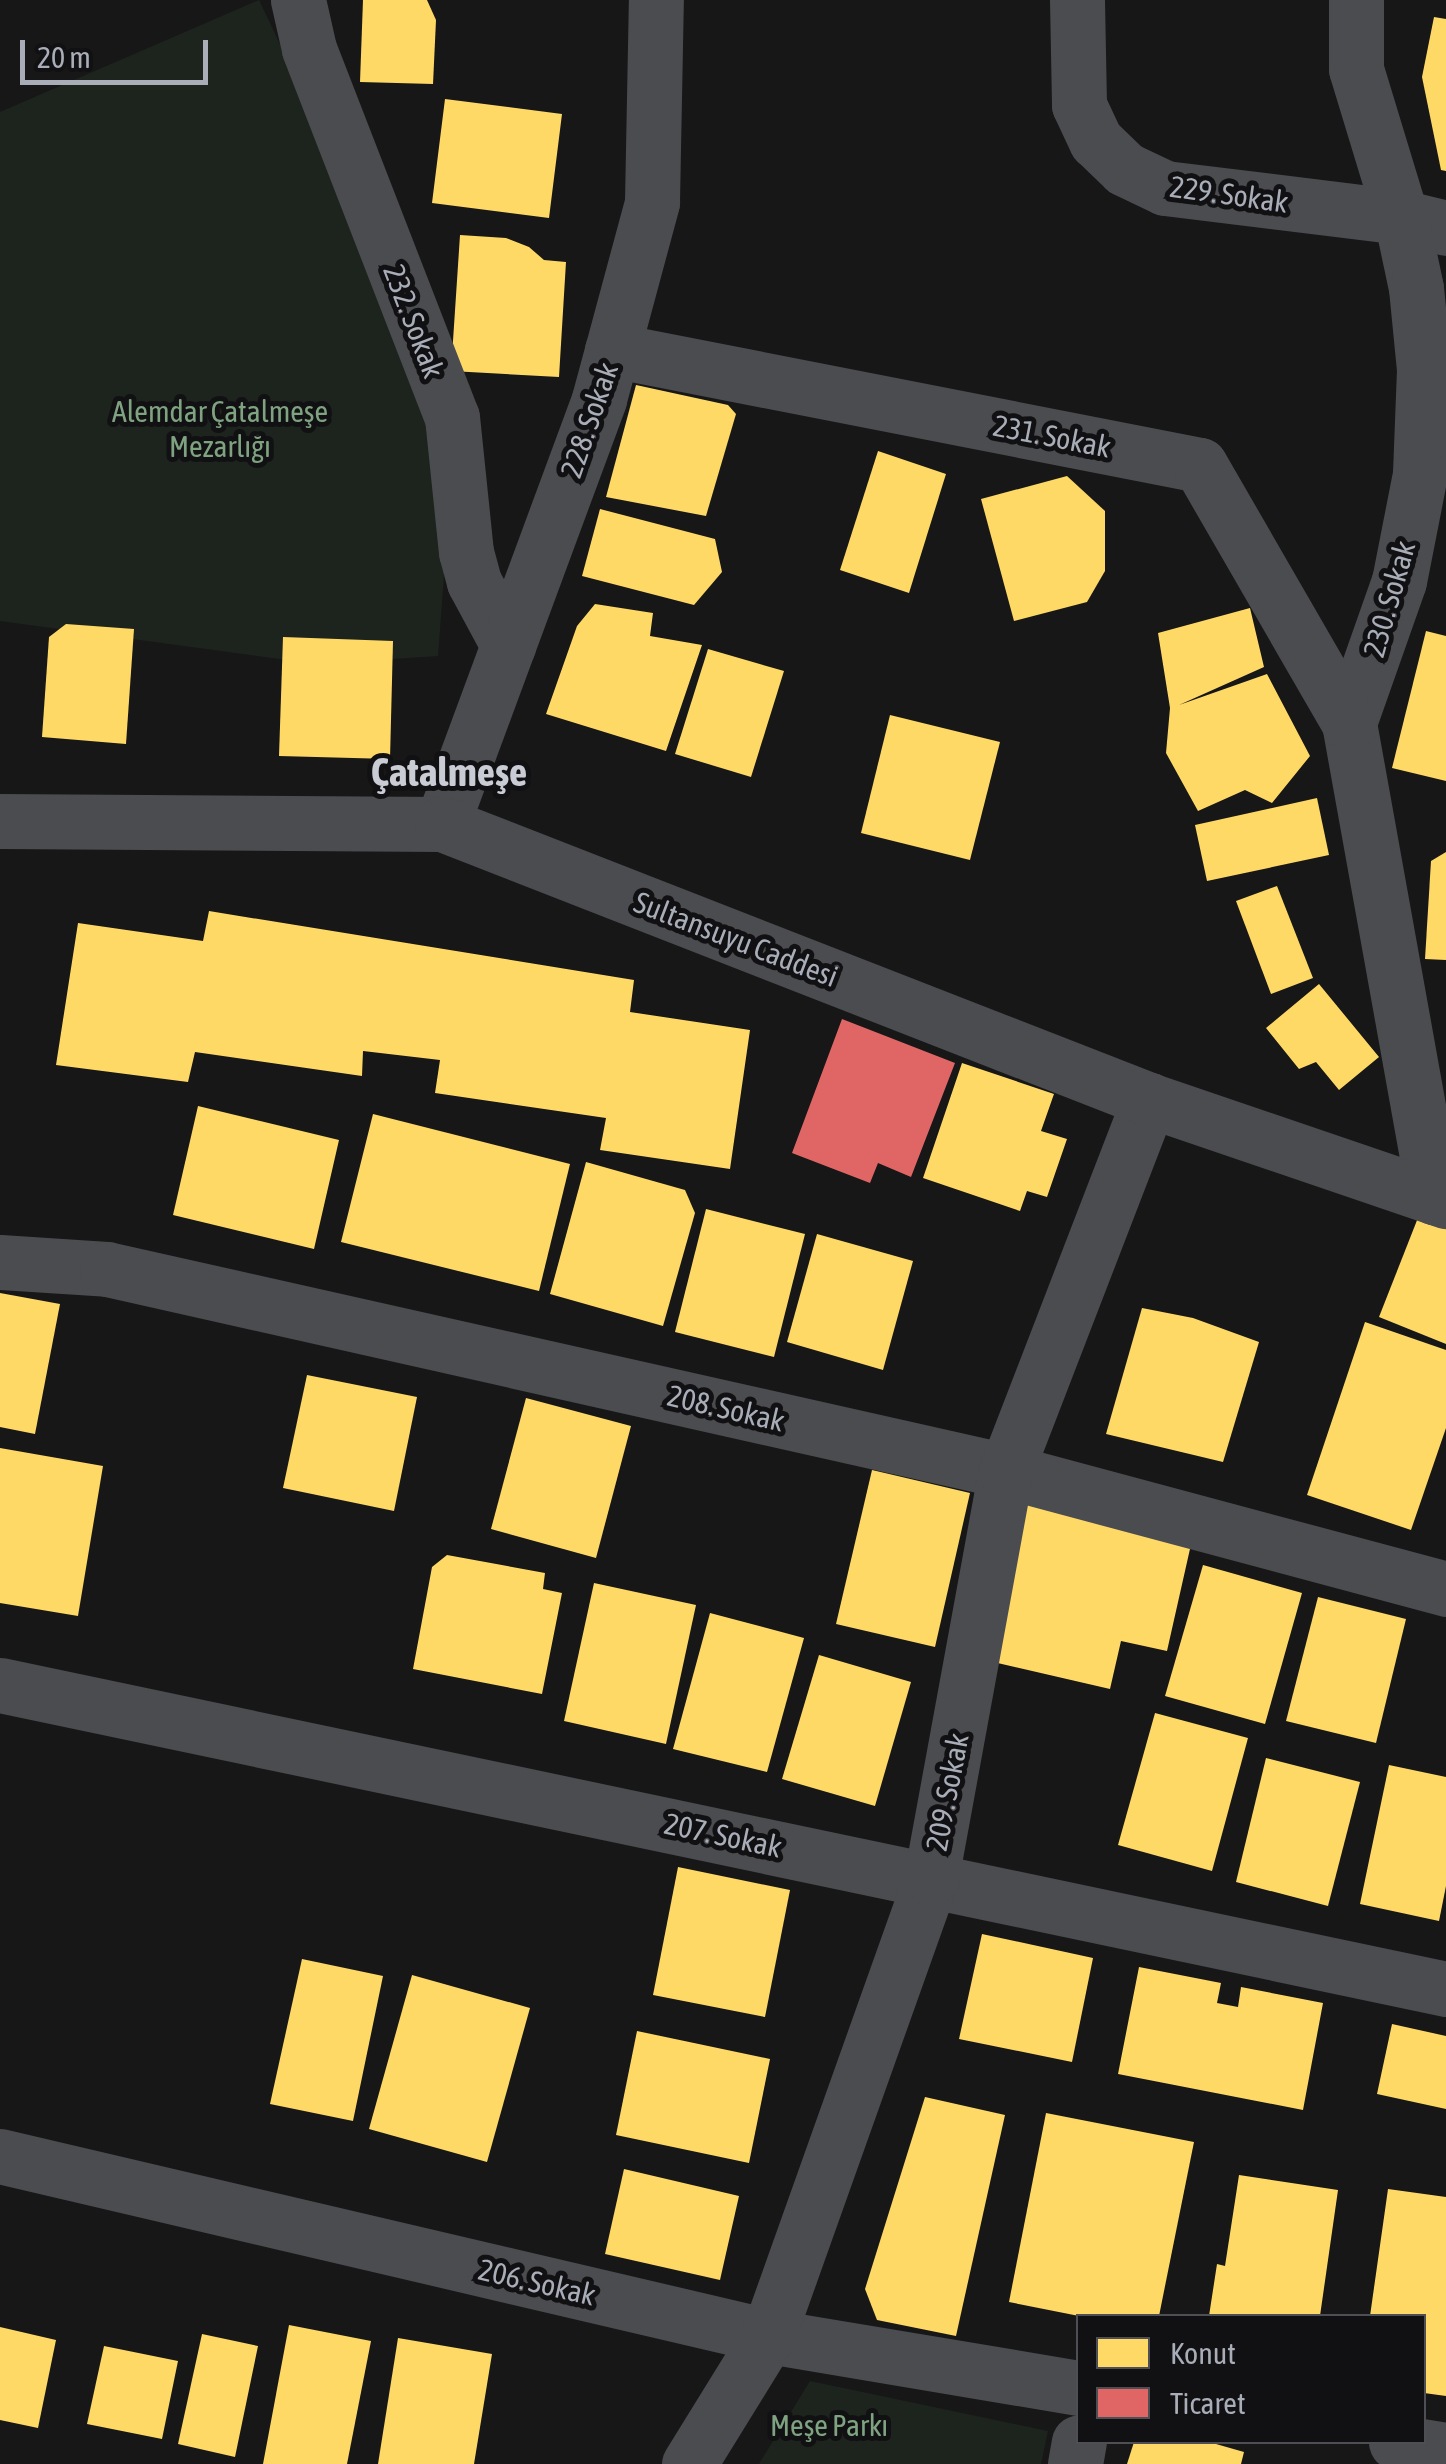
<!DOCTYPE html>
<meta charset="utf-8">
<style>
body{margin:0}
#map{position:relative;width:1446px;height:2464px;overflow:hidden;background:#171717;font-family:"Asap Condensed",sans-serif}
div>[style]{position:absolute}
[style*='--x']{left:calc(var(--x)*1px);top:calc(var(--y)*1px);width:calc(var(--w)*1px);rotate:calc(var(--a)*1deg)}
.green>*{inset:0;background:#1d241e}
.homes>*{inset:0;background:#ffd966}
.shops>*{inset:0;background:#e06666}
.minor>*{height:55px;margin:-27.5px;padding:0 27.5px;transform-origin:27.5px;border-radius:27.5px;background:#4b4c50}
.tertiary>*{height:55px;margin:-27.5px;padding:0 27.5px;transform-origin:27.5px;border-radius:27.5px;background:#4b4c50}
span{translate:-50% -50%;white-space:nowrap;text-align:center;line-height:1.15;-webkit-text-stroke:10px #111113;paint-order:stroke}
.street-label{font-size:30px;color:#a8adb8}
.park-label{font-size:30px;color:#7fa381}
.district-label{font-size:40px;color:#c9ccd4;font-weight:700}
.legend{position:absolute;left:1076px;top:2314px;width:350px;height:130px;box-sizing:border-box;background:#111113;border:2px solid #4d4f55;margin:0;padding:12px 18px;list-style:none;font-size:30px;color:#a8adb8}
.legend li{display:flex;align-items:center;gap:20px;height:50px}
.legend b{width:50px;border:2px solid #4d4f55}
.scale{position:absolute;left:20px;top:40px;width:188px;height:45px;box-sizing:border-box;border:5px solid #a8adb8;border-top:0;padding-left:12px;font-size:30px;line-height:35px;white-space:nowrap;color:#a8adb8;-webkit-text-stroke:8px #111113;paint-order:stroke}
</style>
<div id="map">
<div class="green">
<div style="clip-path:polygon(259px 0,456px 413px,438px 656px,317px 664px,0 621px,0 112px)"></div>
<div style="clip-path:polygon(810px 2381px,1048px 2431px,1041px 2464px,759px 2464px)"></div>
</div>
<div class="homes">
<div style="clip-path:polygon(363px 0,427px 0,436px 20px,433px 84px,360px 82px)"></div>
<div style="clip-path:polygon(1434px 17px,1446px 19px,1446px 171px,1441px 170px,1422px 77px)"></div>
<div style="clip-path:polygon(445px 99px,562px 114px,549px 218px,432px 203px)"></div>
<div style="clip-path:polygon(460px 235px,506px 238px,529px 247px,544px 260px,566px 262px,559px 377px,451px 371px)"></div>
<div style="clip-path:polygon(636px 385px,728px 405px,736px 414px,706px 516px,606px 497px)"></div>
<div style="clip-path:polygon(878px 451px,946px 474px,909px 593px,840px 570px)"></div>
<div style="clip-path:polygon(1067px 476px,1105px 511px,1105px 571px,1087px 602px,1014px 621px,981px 499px)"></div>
<div style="clip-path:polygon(600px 509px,715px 539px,722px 572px,694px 605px,582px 576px)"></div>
<div style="clip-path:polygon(595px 604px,653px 613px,650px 636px,702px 645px,666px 751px,546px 714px,577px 626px)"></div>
<div style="clip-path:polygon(1250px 608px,1264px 667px,1179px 705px,1267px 674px,1310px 756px,1272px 803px,1245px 790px,1198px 811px,1166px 753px,1170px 708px,1158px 633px)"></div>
<div style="clip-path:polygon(66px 624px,134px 629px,126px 744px,42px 737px,49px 637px)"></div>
<div style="clip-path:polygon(1426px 631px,1446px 636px,1446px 781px,1392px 768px)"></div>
<div style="clip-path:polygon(283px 637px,393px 641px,390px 759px,279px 756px)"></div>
<div style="clip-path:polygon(708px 649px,784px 671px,751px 777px,675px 754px)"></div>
<div style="clip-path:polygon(890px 715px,1000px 742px,970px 860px,861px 833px)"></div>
<div style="clip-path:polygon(1317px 798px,1329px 855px,1207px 881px,1195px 825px)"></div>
<div style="clip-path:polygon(1446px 852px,1446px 960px,1425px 959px,1431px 861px)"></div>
<div style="clip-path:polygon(1277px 886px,1313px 978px,1271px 994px,1236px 901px)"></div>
<div style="clip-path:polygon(209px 911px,634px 980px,630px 1012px,750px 1030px,730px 1169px,600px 1150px,606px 1118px,435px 1093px,440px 1060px,363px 1051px,362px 1076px,195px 1052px,188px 1082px,56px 1065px,78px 923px,203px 941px)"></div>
<div style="clip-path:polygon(1319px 984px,1379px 1057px,1339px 1090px,1316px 1062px,1299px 1069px,1266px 1028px)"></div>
<div style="clip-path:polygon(962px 1063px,1054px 1094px,1041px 1131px,1067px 1139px,1047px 1197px,1027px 1191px,1020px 1211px,923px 1178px)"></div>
<div style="clip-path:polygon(198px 1106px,339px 1140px,314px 1249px,173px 1215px)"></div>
<div style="clip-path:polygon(373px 1114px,570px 1164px,539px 1291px,341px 1242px)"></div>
<div style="clip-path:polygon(586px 1162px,685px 1190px,695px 1213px,663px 1326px,550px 1294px)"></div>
<div style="clip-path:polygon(1423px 1205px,1446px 1214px,1446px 1344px,1379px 1317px)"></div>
<div style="clip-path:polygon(706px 1209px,805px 1234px,774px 1357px,675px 1332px)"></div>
<div style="clip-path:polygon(817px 1234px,913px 1261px,883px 1370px,787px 1342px)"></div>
<div style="clip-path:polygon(0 1293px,60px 1304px,35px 1434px,0 1427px)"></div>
<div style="clip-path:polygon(1142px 1308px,1193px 1318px,1259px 1342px,1223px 1462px,1106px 1434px)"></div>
<div style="clip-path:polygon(1365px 1322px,1446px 1350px,1446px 1428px,1411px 1530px,1307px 1495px)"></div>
<div style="clip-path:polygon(307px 1375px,417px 1397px,394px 1511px,283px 1488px)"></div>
<div style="clip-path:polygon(526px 1398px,631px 1426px,596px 1558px,491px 1529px)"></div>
<div style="clip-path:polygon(0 1448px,103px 1466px,78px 1616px,0 1603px)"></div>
<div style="clip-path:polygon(872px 1470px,970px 1493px,935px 1647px,836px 1624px)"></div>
<div style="clip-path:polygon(1024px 1502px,1192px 1540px,1167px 1651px,1121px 1641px,1110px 1689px,989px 1661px)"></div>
<div style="clip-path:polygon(447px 1555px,545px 1573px,543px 1589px,562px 1593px,542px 1694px,413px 1669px,432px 1567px)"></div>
<div style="clip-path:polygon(1203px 1565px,1302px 1593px,1265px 1724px,1165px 1696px)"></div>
<div style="clip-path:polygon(594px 1583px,696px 1605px,666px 1744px,564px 1721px)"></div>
<div style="clip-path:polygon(1318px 1597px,1406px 1619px,1376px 1743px,1286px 1721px)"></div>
<div style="clip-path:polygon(710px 1613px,804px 1638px,767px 1772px,673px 1749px)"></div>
<div style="clip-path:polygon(819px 1655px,911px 1682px,875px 1806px,782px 1779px)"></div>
<div style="clip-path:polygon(1155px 1713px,1248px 1738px,1212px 1871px,1118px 1845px)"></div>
<div style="clip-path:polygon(1266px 1758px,1360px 1782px,1328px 1906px,1236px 1882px)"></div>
<div style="clip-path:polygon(1389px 1765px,1446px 1777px,1446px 1886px,1439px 1921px,1360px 1904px)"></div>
<div style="clip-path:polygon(678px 1867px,790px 1890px,765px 2017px,653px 1995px)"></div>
<div style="clip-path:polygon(982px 1934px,1093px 1958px,1072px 2062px,959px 2039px)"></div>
<div style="clip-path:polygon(302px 1959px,383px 1976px,353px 2121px,270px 2104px)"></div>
<div style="clip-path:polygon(1139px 1967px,1221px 1983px,1217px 2003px,1238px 2007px,1241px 1987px,1323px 2003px,1303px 2110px,1118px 2074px)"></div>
<div style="clip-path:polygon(412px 1975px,530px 2008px,487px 2162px,369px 2129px)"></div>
<div style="clip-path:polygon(1392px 2024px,1446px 2036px,1446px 2109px,1377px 2094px)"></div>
<div style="clip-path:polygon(637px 2031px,770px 2059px,749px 2163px,616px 2135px)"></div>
<div style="clip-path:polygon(925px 2097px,1005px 2115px,956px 2336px,877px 2320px,865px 2289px)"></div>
<div style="clip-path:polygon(1046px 2113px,1194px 2142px,1159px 2316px,1079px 2316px,1009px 2302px)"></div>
<div style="clip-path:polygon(624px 2169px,739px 2196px,720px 2280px,605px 2254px)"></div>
<div style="clip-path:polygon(1239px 2175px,1338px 2190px,1320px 2316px,1209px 2316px,1217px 2264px,1225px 2266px)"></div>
<div style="clip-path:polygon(1388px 2189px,1446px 2197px,1446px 2396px,1424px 2393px,1424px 2316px,1370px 2316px)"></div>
<div style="clip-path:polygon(289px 2325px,371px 2341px,347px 2464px,263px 2464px)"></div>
<div style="clip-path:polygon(0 2327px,56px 2340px,38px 2428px,0 2420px)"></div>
<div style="clip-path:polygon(202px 2334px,258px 2346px,235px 2457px,178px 2444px)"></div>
<div style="clip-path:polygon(398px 2338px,492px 2354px,474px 2464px,378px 2464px)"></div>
<div style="clip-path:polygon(104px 2346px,178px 2361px,162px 2439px,87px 2424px)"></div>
<div style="clip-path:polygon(1134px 2442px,1209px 2442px,1244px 2452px,1241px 2464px,1127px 2464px)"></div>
</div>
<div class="shops">
<div style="clip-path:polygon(842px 1019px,955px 1063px,911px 1177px,878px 1163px,870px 1183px,792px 1153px)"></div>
</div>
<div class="minor">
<div style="--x:298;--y:0;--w:50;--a:77.3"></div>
<div style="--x:309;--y:49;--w:395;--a:68.8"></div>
<div style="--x:452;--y:417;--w:136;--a:84.1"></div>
<div style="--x:466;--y:552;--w:31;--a:75"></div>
<div style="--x:474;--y:582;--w:72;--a:61.6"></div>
<div style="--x:1077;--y:0;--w:105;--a:88.9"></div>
<div style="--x:1079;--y:105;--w:40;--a:65"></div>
<div style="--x:1096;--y:141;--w:40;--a:44"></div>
<div style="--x:1125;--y:169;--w:44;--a:25.4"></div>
<div style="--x:1165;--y:188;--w:238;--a:7"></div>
<div style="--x:1401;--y:217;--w:46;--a:13.7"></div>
<div style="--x:1356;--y:0;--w:69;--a:90"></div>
<div style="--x:1356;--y:69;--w:155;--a:73.1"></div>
<div style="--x:1401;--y:217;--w:73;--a:78.1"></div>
<div style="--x:1416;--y:288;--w:81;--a:84.4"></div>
<div style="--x:1424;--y:369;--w:105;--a:92.2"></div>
<div style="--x:1420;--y:474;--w:109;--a:101.1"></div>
<div style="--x:1399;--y:581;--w:151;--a:109.4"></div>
<div style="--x:1349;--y:723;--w:482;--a:79.8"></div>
<div style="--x:612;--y:350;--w:599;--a:11.07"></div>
<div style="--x:1200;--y:465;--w:298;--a:60"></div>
<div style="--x:442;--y:824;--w:453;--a:-69.7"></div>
<div style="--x:599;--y:399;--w:204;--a:-74.9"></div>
<div style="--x:652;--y:202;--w:202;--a:-88.9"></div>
<div style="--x:0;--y:1262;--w:107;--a:3.7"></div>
<div style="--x:107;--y:1269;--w:921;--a:12.66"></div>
<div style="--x:1006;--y:1471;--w:456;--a:15"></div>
<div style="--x:0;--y:1685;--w:1478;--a:11.87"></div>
<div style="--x:0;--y:2156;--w:789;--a:13.19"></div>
<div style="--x:768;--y:2336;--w:314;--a:9.5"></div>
<div style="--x:1396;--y:2442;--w:51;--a:9.1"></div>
<div style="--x:689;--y:2464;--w:150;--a:-58.3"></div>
<div style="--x:768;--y:2336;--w:486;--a:-70.4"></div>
<div style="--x:931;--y:1878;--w:414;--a:-79.6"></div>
<div style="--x:1006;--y:1471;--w:398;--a:-68.9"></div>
<div style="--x:1075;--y:2464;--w:22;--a:-80"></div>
</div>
<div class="tertiary">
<div style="--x:0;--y:821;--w:442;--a:0.4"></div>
<div style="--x:442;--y:824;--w:759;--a:21.32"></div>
<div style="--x:1149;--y:1100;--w:314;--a:18.8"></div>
</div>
<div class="street-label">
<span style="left:1229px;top:194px;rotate:8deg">229. Sokak</span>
<span style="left:414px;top:321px;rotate:69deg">232. Sokak</span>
<span style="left:589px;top:420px;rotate:-71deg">228. Sokak</span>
<span style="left:1052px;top:436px;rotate:11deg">231. Sokak</span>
<span style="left:1389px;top:599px;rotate:-74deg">230. Sokak</span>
<span style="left:736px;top:939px;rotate:21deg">Sultansuyu Caddesi</span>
<span style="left:726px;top:1408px;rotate:13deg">208. Sokak</span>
<span style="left:947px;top:1792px;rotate:-79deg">209. Sokak</span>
<span style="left:723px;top:1835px;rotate:12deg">207. Sokak</span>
<span style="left:537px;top:2282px;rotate:13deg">206. Sokak</span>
</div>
<div class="park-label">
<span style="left:220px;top:428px">Alemdar Çatalmeşe<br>Mezarlığı</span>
<span style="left:829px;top:2425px">Meşe Parkı</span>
</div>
<div class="district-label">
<span style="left:449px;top:772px">Çatalmeşe</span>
</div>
<ul class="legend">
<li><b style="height:28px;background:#ffd966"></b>Konut</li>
<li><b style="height:28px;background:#e06666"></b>Ticaret</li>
</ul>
<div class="scale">20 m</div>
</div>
